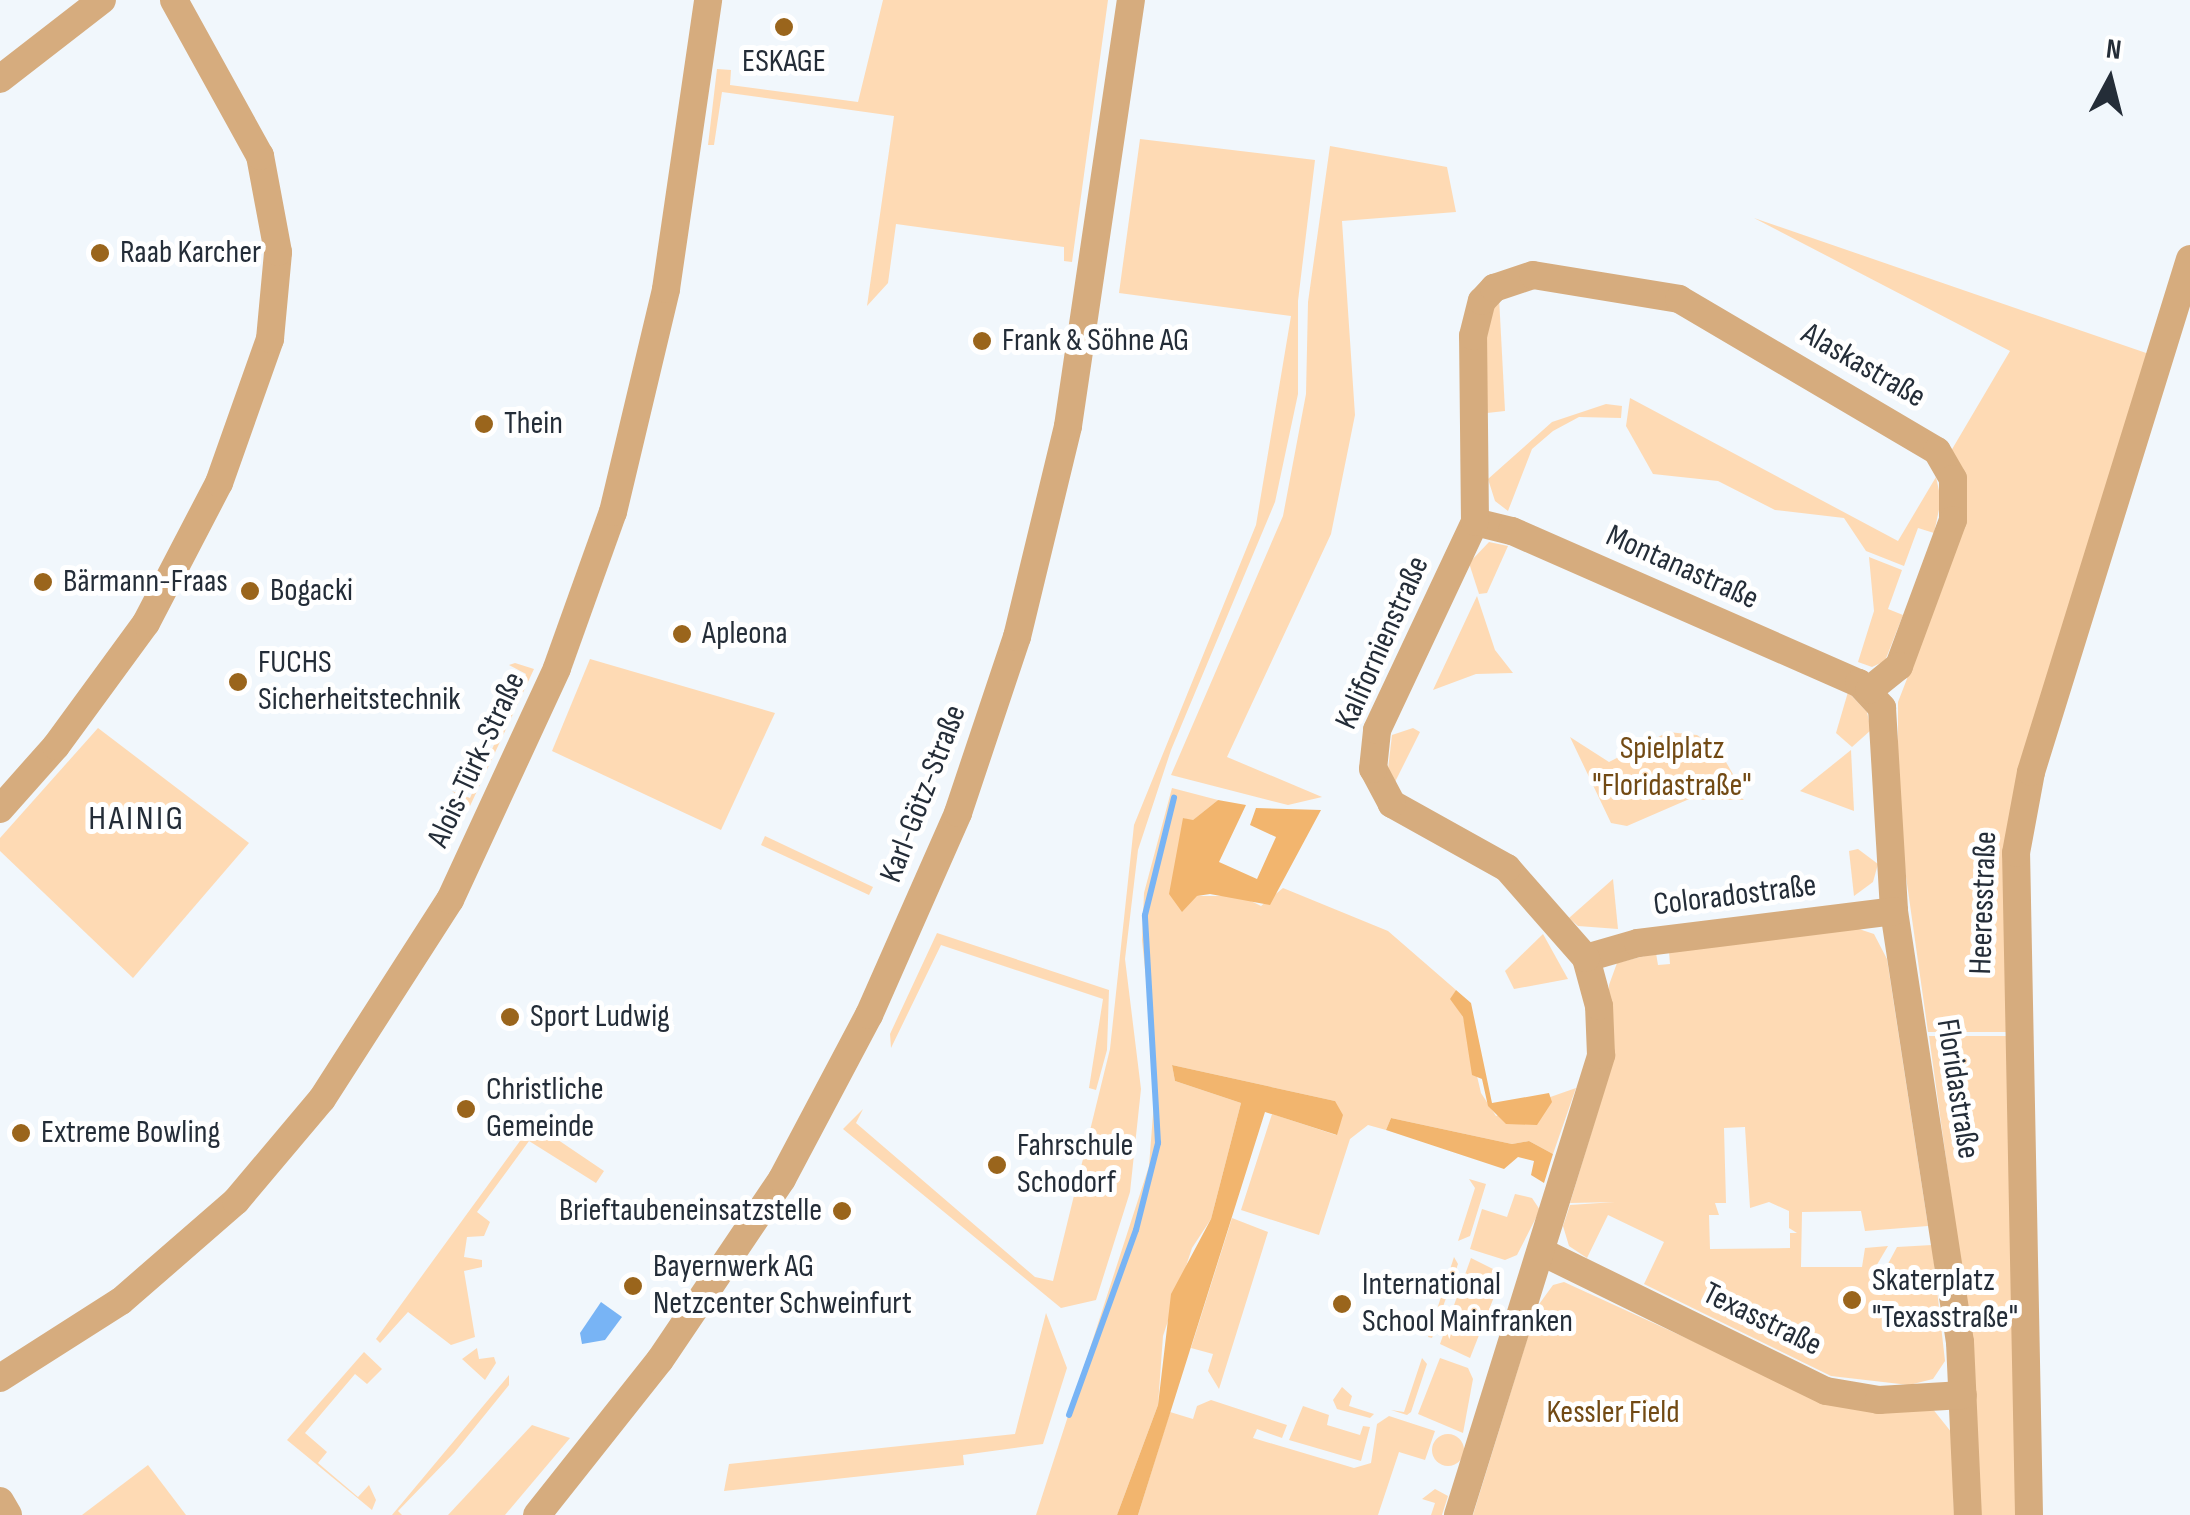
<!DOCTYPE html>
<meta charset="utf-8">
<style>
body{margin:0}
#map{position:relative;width:2190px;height:1515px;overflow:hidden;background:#f1f7fc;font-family:"Sofia Sans Condensed",sans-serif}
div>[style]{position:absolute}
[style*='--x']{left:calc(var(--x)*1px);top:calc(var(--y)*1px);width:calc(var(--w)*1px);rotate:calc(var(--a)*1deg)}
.green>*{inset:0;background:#fedab4}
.round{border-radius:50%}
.forest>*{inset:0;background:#f2b56e}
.water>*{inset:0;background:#78b4f5}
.stream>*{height:6px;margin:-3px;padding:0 3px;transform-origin:3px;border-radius:3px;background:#78b4f5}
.minor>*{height:28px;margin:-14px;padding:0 14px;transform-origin:14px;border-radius:14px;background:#d6ac7e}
.dots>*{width:28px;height:28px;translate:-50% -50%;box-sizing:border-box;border:5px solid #fff;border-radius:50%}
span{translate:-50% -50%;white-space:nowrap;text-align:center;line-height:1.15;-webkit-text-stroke:10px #fff;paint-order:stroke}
.poi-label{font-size:32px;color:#242d38}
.left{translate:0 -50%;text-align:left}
.right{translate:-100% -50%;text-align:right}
.street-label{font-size:32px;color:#242d38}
.park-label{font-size:32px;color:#724a14}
.neighbourhood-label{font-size:35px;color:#242d38;letter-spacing:2.5px}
.north{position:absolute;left:2060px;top:30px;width:100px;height:100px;-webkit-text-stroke:8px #fff;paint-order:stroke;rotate:7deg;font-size:28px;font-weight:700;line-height:40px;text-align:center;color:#242d38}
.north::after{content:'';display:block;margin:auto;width:35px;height:45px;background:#242d38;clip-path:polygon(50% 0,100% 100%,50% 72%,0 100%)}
</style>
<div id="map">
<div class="green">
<div style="clip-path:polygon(883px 0,1108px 0,1072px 262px,1064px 261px,1064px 247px,896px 224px,888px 283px,867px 306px,894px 116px,722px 92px,714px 145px,708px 145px,717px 69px,731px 70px,730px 85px,858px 102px)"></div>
<div style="clip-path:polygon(1140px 139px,1315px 160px,1298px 301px,1298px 394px,1275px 502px,1171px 750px,1138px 850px,1125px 959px,1141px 1089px,1130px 1192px,1096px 1300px,1061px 1308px,843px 1129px,863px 1109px,856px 1123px,1035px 1277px,1053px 1281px,1110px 1049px,1134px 825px,1256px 525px,1291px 316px,1119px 293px)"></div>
<div style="clip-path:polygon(1330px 146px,1447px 167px,1456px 212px,1342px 221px,1355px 415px,1331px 534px,1227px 757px,1322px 797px,1288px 805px,1171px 775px,1283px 516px,1306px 394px,1308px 302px)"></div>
<div style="clip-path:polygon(1754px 218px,2152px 355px,2023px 768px,2010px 1032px,1928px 1032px,1898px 820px,1898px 702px,1943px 586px,1951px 451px,2010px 351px)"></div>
<div style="clip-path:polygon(1499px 297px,1505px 411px,1487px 413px,1483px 324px)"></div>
<div style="clip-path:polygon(1630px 398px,1898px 541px,1936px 477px,1941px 500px,1934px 533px,1918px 528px,1904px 566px,1866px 551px,1844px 518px,1775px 510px,1718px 481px,1653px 474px,1626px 426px)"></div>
<div style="clip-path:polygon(1606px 404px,1622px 406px,1621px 418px,1579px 417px,1553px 431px,1532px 449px,1508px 511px,1495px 501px,1488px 479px,1552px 422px)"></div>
<div style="clip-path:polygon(1489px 542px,1508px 546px,1487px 593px,1479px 594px,1469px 563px)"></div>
<div style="clip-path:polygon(1869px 557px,1902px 570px,1888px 609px,1903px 615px,1885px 661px,1872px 667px,1858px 662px,1874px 611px)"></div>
<div style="clip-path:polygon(1477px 596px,1495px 650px,1513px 673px,1476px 674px,1433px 690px)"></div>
<div style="clip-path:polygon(590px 659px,775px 713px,721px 830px,552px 751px)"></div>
<div style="clip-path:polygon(515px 663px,534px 669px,470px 806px,452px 791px,470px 798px,526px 674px,509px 665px)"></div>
<div style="clip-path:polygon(1848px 692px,1867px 712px,1871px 730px,1852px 747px,1836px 733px)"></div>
<div style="clip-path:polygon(98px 728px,249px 843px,133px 978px,0 851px,0 838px)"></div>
<div style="clip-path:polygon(1413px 728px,1420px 732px,1395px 782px,1388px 769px,1392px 735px)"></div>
<div style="clip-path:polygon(1668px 732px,1697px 735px,1719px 750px,1745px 795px,1736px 787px,1722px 782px,1744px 800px,1687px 800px,1627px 826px,1611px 823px,1570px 737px,1609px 762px)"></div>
<div style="clip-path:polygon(1851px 750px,1854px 811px,1800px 791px)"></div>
<div style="clip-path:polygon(1172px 788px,1218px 800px,1192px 821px,1183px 818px,1197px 896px,1241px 896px,1261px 906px,1283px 888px,1388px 931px,1456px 990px,1451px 999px,1463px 1017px,1481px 1093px,1496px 1116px,1576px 1088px,1553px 1154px,1529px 1141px,1512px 1144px,1391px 1118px,1386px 1130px,1368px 1125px,1350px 1139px,1319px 1235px,1241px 1210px,1272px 1114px,1336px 1135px,1335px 1101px,1172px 1065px,1175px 1081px,1241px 1103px,1211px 1219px,1192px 1248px,1163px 1336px,1158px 1405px,1117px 1515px,1036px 1515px,1149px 1166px,1156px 1076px,1142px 940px,1144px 893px)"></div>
<div style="clip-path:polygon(765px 836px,873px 887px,869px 895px,761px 845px)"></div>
<div style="clip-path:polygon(1858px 849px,1878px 864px,1873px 882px,1854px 896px,1849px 851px)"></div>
<div style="clip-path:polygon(1613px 879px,1618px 929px,1578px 926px,1569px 918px)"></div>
<div style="clip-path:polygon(evenodd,1853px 927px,1874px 934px,1887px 959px,1928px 1226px,1865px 1231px,1861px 1211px,1802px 1212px,1801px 1267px,1862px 1267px,1865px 1248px,1888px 1246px,1875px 1268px,1874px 1277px,1881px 1277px,1897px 1247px,1932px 1245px,1945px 1361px,1933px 1379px,1909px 1385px,1831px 1376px,1644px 1284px,1664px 1242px,1608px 1215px,1587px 1258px,1569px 1246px,1563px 1226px,1570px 1205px,1615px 1202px,1570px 1203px,1607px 1081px,1609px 985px,1617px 963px,1656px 953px,1658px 965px,1670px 964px,1669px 951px,1853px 927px,1745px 1127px,1750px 1208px,1769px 1202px,1789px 1211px,1789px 1228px,1797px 1233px,1790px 1233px,1790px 1248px,1710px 1249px,1709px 1215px,1719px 1215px,1715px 1203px,1726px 1203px,1724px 1128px,1745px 1127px)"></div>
<div style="clip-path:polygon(937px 933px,1109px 990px,1107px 1050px,1096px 1090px,1089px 1088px,1103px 999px,941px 945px,891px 1048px,890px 1034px)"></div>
<div style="clip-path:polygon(1543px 934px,1568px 979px,1514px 989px,1505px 971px)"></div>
<div style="clip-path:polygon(1929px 1036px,2009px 1036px,2020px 1515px,1979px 1515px,1972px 1346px)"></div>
<div style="clip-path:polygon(533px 1123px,604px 1171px,596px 1183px,529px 1141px,477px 1212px,490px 1222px,484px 1236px,467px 1237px,464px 1257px,482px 1260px,482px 1267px,464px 1271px,475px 1337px,451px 1345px,408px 1312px,380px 1343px,376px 1339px)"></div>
<div style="clip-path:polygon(1469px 1179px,1486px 1184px,1470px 1236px,1458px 1241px,1475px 1188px)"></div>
<div style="clip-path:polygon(1515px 1194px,1532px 1198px,1540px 1210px,1517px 1255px,1505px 1260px,1470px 1249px,1482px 1209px,1507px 1217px)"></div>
<div style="clip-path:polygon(1232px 1218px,1268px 1232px,1219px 1389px,1208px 1371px,1213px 1354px,1191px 1348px)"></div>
<div style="clip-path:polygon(1454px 1257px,1458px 1264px,1432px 1338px,1428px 1337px)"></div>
<div style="clip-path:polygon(1471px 1258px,1503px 1274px,1470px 1358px,1440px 1344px)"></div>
<div style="clip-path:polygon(1564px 1282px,1826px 1402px,1932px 1408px,1952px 1433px,1954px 1515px,1473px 1515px,1537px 1307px,1553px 1285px)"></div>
<div style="clip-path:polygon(1046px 1313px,1067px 1368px,1043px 1444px,963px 1455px,964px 1465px,724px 1491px,729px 1464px,1015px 1434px)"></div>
<div style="clip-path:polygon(477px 1348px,479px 1359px,494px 1357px,496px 1363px,485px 1380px,462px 1359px)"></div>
<div style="clip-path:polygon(364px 1352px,382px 1369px,367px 1384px,355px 1374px,305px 1433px,327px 1452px,318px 1463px,358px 1497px,369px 1485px,376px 1500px,372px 1510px,287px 1440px)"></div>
<div style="clip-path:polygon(1422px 1358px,1427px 1364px,1411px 1412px,1407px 1415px,1391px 1410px,1404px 1412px)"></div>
<div style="clip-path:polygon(1440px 1358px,1468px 1368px,1473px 1379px,1463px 1433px,1418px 1414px)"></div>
<div style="clip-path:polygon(509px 1375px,509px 1385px,454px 1453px,398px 1511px,402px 1515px,392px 1515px)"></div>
<div style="clip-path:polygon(1342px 1387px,1352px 1396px,1349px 1406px,1374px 1414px,1370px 1418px,1337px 1409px,1333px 1400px)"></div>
<div style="clip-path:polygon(1211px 1400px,1287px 1425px,1282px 1438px,1257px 1429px,1253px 1438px,1354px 1468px,1371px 1463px,1377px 1424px,1389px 1416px,1435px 1431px,1425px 1460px,1399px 1452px,1378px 1515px,1138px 1515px,1170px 1412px,1193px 1419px,1197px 1406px)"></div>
<div style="clip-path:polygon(1303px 1406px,1329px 1415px,1327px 1425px,1360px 1435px,1363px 1426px,1370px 1427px,1361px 1461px,1289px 1440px)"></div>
<div style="clip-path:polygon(532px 1425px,570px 1438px,505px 1515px,448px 1515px)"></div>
<div class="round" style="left:1432px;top:1434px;width:32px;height:32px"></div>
<div style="clip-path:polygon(148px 1465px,186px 1515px,82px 1515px)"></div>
<div style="clip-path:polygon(1435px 1489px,1448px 1496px,1442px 1515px,1431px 1515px,1435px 1503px,1422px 1499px)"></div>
</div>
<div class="forest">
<div style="clip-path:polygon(1218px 800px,1246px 805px,1219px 862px,1257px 879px,1276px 837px,1250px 825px,1256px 808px,1321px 810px,1270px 905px,1210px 894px,1197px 896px,1182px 912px,1169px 894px,1183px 818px,1193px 820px)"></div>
<div style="clip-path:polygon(1456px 990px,1471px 1003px,1492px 1103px,1549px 1093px,1552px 1102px,1537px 1125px,1506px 1124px,1488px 1106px,1482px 1079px,1472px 1075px,1463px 1017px,1450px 999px)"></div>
<div style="clip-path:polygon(1172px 1065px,1335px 1101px,1343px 1115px,1337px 1135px,1265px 1112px,1138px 1515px,1117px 1515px,1158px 1405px,1171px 1294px,1211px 1219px,1241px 1103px,1175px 1081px)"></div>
<div style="clip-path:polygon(1391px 1118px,1512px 1144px,1529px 1141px,1553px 1154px,1544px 1183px,1531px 1175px,1534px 1161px,1518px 1157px,1504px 1169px,1386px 1130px)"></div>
</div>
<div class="water">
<div style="clip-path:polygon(601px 1302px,622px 1317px,605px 1340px,582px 1344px,580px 1333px)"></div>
</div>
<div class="stream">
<div style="--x:1069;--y:1415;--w:197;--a:-70.1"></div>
<div style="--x:1136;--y:1230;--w:90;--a:-75.8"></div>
<div style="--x:1158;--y:1143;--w:228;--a:-93.3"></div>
<div style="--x:1145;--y:915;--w:121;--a:-76.1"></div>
</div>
<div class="minor">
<div style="--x:0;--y:79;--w:129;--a:-37.8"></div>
<div style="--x:1475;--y:522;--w:38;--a:14"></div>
<div style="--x:1512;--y:531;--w:379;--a:23.7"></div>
<div style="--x:1859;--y:683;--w:34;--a:47"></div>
<div style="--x:1882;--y:708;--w:203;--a:86.6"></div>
<div style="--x:1894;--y:911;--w:436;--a:81.3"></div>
<div style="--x:1960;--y:1342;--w:173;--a:87.4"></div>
<div style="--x:0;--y:809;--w:84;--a:-48.4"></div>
<div style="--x:56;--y:746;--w:152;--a:-53.8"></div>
<div style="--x:146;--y:623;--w:158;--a:-62.5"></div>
<div style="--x:219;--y:483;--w:153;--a:-70.5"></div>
<div style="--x:270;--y:339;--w:87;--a:-84.7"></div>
<div style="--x:278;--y:252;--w:98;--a:-100.6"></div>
<div style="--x:260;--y:156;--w:178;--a:-118.9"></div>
<div style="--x:1586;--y:958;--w:54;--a:-16.1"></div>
<div style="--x:1638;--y:943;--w:258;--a:-7.1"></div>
<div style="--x:1542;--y:1252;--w:316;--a:26.1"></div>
<div style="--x:1826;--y:1391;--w:54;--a:9.6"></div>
<div style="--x:1879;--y:1400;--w:84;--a:-3.4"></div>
<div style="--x:0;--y:1378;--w:143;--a:-32.5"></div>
<div style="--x:121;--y:1301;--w:152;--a:-41"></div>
<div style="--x:236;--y:1201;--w:133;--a:-49.9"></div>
<div style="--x:322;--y:1099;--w:237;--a:-57.3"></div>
<div style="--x:450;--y:900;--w:255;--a:-65.2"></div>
<div style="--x:557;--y:668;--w:166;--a:-70.3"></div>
<div style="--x:613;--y:512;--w:229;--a:-76.6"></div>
<div style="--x:666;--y:289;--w:292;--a:-81.7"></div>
<div style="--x:0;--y:1501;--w:16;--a:60"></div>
<div style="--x:537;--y:1515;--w:198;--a:-51.6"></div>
<div style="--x:660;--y:1360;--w:218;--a:-56"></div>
<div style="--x:782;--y:1179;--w:186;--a:-62.1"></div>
<div style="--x:869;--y:1015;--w:221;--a:-66.2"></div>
<div style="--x:958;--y:813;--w:186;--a:-71.5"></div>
<div style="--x:1017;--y:637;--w:217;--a:-76.4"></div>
<div style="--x:1068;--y:426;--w:431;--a:-81.6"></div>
<div style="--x:1458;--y:1515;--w:482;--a:-72.7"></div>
<div style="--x:1601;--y:1055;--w:49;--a:-92.3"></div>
<div style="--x:1599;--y:1006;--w:50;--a:-105.2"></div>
<div style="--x:1586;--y:958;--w:120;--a:-131.3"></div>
<div style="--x:1507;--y:868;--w:132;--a:-150.9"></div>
<div style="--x:1392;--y:804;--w:40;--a:-118"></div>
<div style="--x:1373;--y:769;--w:39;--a:-84"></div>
<div style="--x:1377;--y:730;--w:230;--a:-64.8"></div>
<div style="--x:1475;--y:522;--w:186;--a:-90.6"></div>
<div style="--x:1473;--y:336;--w:36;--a:-76"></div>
<div style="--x:1482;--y:301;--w:18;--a:-47"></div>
<div style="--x:1494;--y:288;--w:41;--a:-18.4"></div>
<div style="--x:1533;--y:275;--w:148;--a:9.3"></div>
<div style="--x:1679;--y:299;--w:299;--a:30.5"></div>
<div style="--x:1937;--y:451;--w:32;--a:60"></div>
<div style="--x:1953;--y:479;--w:41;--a:90"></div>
<div style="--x:1953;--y:520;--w:156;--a:110.3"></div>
<div style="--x:1899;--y:666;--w:38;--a:141"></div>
<div style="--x:2029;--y:1515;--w:662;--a:-91.12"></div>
<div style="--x:2016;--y:853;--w:82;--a:-79.5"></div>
<div style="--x:2031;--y:772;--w:537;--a:-72.78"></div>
</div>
<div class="dots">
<div style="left:784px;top:27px;background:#9a651c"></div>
<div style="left:100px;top:253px;background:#9a651c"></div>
<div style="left:982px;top:341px;background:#9a651c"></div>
<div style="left:484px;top:424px;background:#9a651c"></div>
<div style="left:43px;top:582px;background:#9a651c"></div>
<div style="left:250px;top:591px;background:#9a651c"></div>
<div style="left:682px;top:634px;background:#9a651c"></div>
<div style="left:238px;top:682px;background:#9a651c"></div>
<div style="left:510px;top:1017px;background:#9a651c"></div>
<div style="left:466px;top:1109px;background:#9a651c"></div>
<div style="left:21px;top:1133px;background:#9a651c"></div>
<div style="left:997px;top:1165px;background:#9a651c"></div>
<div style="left:842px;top:1211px;background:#9a651c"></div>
<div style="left:633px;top:1286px;background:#9a651c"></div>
<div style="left:1852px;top:1300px;background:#9a651c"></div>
<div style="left:1342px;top:1304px;background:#9a651c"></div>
</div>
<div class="poi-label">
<span style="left:784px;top:62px">ESKAGE</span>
<span class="left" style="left:120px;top:253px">Raab Karcher</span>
<span class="left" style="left:1002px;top:341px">Frank &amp; Söhne AG</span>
<span class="left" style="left:504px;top:424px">Thein</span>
<span class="left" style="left:63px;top:582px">Bärmann-Fraas</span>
<span class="left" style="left:270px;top:591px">Bogacki</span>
<span class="left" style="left:702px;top:634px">Apleona</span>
<span class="left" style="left:258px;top:682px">FUCHS<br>Sicherheitstechnik</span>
<span class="left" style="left:530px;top:1017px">Sport Ludwig</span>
<span class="left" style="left:486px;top:1109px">Christliche<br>Gemeinde</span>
<span class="left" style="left:41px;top:1133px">Extreme Bowling</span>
<span class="left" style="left:1017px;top:1165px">Fahrschule<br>Schodorf</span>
<span class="right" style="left:822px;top:1211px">Brieftaubeneinsatzstelle</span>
<span class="left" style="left:653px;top:1286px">Bayernwerk AG<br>Netzcenter Schweinfurt</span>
<span class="left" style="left:1872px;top:1300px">Skaterplatz<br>"Texasstraße"</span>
<span class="left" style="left:1362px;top:1304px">International<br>School Mainfranken</span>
</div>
<div class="street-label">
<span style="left:1863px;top:366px;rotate:30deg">Alaskastraße</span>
<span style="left:1682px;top:568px;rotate:24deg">Montanastraße</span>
<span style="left:1383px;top:643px;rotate:-66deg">Kalifornienstraße</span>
<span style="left:477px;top:760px;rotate:-65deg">Alois-Türk-Straße</span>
<span style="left:924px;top:794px;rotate:-69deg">Karl-Götz-Straße</span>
<span style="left:1735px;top:896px;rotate:-7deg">Coloradostraße</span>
<span style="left:1984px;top:903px;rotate:-88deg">Heeresstraße</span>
<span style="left:1957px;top:1089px;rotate:81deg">Floridastraße</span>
<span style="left:1762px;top:1320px;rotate:26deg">Texasstraße</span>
</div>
<div class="park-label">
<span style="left:1672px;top:768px">Spielplatz<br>"Floridastraße"</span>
<span style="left:1613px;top:1413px">Kessler Field</span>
</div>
<div class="neighbourhood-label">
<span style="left:137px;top:819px">HAINIG</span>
</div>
<div class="north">N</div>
</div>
